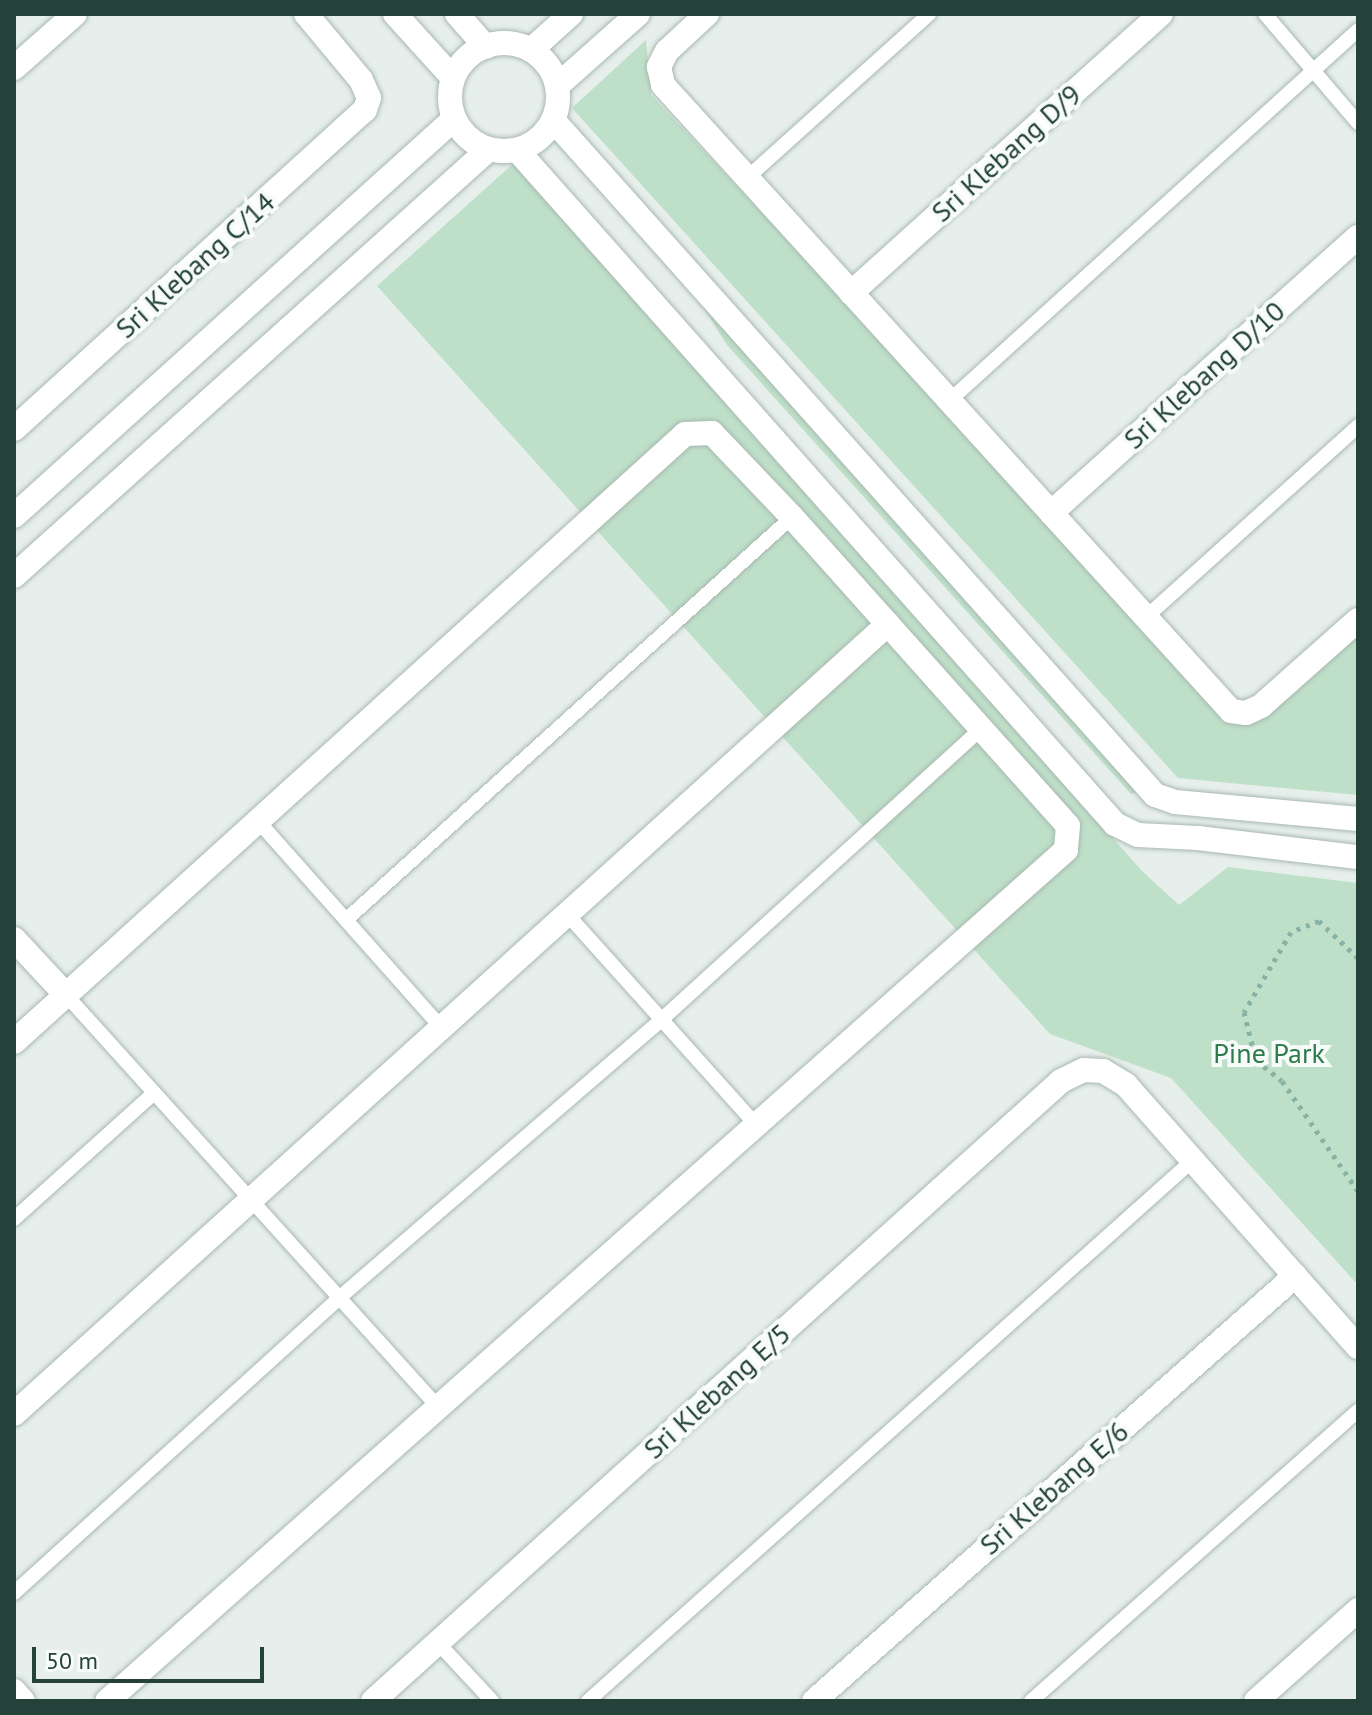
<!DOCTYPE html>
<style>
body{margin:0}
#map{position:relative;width:1372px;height:1715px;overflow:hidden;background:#e6efeb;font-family:"PT Sans",sans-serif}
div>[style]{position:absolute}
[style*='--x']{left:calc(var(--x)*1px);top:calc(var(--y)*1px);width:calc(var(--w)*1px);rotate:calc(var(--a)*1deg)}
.green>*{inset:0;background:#bfe0c8}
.path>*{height:5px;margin-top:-2.5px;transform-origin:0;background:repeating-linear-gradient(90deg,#86b3a5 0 4px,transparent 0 10px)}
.roads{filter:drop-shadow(0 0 2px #a8b8b2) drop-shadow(0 0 2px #a8b8b2)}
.service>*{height:14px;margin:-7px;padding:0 7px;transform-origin:7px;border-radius:7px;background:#fff}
.minor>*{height:24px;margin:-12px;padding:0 12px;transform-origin:12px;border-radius:12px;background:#fff}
.tertiary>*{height:24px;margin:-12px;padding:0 12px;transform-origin:12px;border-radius:12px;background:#fff}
.tertiary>.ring{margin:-12px;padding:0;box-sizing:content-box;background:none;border:24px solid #fff;border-radius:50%}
span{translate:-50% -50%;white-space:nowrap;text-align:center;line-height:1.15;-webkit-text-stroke:8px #f7fbf9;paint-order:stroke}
.street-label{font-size:28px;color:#24423a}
.park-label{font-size:28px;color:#2d7a4b}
.frame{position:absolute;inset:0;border:16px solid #24423a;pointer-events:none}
.scale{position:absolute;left:32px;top:1647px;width:232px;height:36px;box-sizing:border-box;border:4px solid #24423a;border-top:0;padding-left:10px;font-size:24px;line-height:28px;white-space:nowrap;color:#24423a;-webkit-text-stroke:6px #f7fbf9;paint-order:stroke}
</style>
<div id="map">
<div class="green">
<div style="clip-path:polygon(646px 40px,651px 95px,1238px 719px,1358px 620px,1358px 795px,1178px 778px,572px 108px)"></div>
<div style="clip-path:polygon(514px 163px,1142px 871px,1179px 905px,1228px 867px,1358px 883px,1358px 1285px,1171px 1078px,1050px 1034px,377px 286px)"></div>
<div style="clip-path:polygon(700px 302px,1149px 788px,1131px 794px,727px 345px)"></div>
</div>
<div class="path">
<div style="--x:1358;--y:958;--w:54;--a:-136.5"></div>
<div style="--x:1319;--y:921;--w:30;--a:159"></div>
<div style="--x:1291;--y:932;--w:93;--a:120.4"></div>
<div style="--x:1244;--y:1012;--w:49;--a:76"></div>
<div style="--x:1256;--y:1060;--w:33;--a:39"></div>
<div style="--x:1282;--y:1081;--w:134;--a:55.4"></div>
</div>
<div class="roads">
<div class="service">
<div style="--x:1265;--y:14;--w:143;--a:49.5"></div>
<div style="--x:747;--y:178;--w:245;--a:-42"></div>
<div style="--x:949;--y:401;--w:552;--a:-42.21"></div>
<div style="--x:1145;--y:618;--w:287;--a:-42"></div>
<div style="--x:258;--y:821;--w:276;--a:48.4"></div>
<div style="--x:566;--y:913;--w:285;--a:48.1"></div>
<div style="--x:347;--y:919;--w:600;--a:-42.09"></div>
<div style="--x:66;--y:995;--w:555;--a:47.92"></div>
<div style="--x:14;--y:1219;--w:188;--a:-42"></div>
<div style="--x:14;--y:1593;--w:438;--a:-42.2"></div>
<div style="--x:338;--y:1299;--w:427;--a:-40.8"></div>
<div style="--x:661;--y:1020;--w:434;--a:-42.3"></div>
<div style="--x:438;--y:1643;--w:79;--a:47"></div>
<div style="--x:588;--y:1701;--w:812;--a:-41.8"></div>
<div style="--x:1031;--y:1701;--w:437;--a:-41.6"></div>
</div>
<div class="minor">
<div style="--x:707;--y:14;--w:54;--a:137.2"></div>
<div style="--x:667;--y:51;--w:18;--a:117"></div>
<div style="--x:659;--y:67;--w:18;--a:77"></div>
<div style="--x:663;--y:85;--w:845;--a:47.78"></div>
<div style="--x:1231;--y:711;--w:15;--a:8"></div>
<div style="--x:1246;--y:713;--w:17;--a:-25"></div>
<div style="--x:1261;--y:706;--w:130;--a:-41.6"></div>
<div style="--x:14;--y:68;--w:81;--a:-41.5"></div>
<div style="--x:553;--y:120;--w:904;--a:48.27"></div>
<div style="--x:1155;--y:795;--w:21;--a:19"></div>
<div style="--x:1175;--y:802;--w:184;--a:5.3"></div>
<div style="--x:517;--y:150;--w:901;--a:48.42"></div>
<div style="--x:1115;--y:824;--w:25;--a:26"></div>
<div style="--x:1138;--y:835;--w:60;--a:2.9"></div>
<div style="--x:1198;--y:838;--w:161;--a:6.8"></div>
<div style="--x:851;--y:293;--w:417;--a:-42"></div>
<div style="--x:14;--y:429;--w:474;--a:-42.3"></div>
<div style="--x:365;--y:110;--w:13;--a:-72"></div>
<div style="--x:369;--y:98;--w:20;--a:-114"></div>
<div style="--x:361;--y:80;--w:86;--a:-129.8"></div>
<div style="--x:1051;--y:513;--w:413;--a:-42"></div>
<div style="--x:14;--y:516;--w:593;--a:-42.06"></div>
<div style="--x:14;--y:576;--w:637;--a:-41.95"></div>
<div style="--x:14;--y:939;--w:76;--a:47.1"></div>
<div style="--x:14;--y:1042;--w:905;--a:-42.18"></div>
<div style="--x:685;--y:434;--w:27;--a:-2"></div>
<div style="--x:712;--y:433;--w:116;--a:46.4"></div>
<div style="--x:792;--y:517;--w:414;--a:48.2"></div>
<div style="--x:1068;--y:826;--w:24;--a:95"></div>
<div style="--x:1066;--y:850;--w:1282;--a:138.41"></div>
<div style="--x:14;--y:1414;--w:1178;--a:-42.11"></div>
<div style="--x:14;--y:1691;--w:13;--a:48"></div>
<div style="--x:373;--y:1701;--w:926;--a:-42.02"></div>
<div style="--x:1061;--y:1081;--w:25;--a:-26"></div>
<div style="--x:1084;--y:1070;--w:19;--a:3"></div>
<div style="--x:1103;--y:1071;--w:27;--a:31"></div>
<div style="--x:1126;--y:1085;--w:350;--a:48.5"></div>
<div style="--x:814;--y:1701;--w:642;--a:-41.46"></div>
<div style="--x:1256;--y:1701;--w:137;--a:-41.7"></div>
</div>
<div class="tertiary">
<div style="--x:395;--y:14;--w:86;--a:47.8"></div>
<div style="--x:457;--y:14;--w:44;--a:48.7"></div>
<div class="ring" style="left:450px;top:43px;width:84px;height:84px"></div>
<div style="--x:531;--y:50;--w:54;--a:-42"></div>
<div style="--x:557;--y:86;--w:108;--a:-41.6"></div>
</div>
</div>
<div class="street-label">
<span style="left:1006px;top:153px;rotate:-42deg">Sri Klebang D/9</span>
<span style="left:195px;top:265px;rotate:-42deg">Sri Klebang C/14</span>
<span style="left:1204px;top:375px;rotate:-42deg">Sri Klebang D/10</span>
<span style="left:717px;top:1391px;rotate:-42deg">Sri Klebang E/5</span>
<span style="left:1054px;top:1488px;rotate:-41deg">Sri Klebang E/6</span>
</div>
<div class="park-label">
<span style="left:1269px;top:1053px">Pine Park</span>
</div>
<div class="frame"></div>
<div class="scale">50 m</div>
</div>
